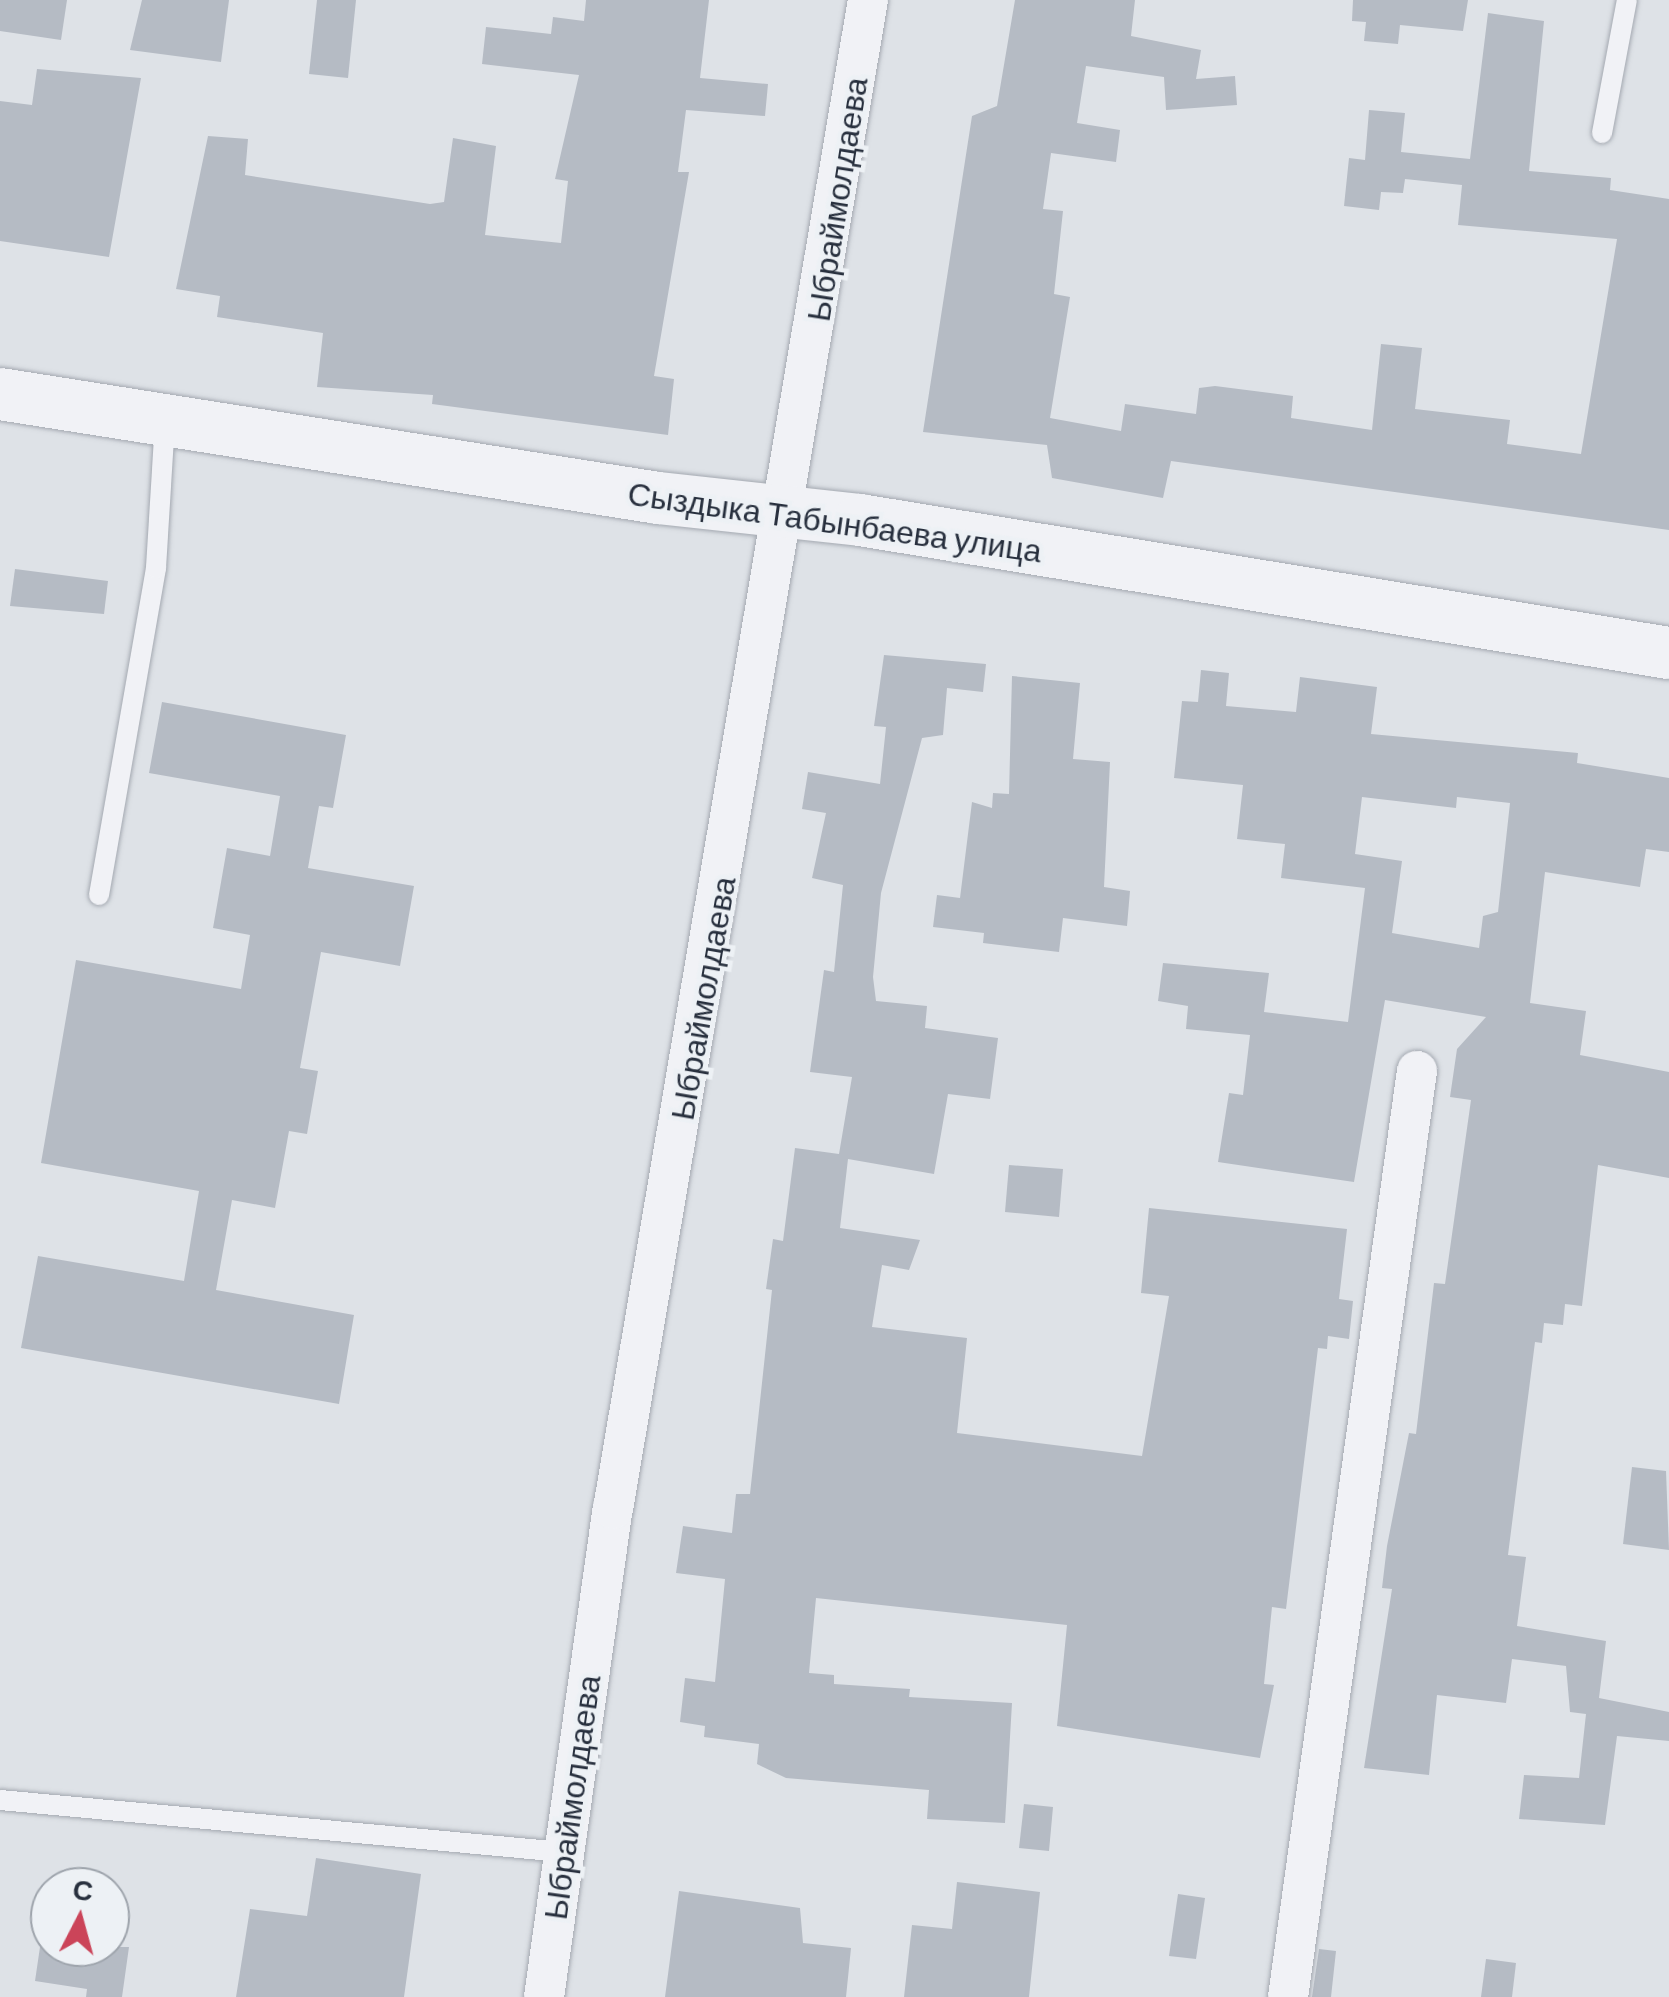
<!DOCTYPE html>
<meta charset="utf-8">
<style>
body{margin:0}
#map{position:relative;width:1669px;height:1997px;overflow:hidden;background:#dee2e7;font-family:Barlow,sans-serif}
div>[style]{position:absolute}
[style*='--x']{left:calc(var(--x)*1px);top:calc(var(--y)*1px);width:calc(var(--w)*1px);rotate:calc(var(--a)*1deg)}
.building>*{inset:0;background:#b5bbc4}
.roads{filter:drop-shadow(0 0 2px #a4a9b1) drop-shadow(0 0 2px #a4a9b1)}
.service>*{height:20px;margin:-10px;padding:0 10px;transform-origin:10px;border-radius:10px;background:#f1f2f6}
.minor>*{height:40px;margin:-20px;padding:0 20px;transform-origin:20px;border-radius:20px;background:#f1f2f6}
.tertiary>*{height:52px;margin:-26px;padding:0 26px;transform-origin:26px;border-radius:26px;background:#f1f2f6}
span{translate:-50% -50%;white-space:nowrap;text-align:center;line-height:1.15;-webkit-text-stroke:9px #edf1f5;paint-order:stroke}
.street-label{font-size:32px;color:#28303e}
.north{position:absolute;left:30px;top:1867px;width:100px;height:100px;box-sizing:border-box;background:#edf1f5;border:2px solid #9ea4ac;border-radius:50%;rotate:6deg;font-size:28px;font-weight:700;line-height:40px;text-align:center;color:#28303e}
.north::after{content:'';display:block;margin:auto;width:35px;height:45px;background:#cb4459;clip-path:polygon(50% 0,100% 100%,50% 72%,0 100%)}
</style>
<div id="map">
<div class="building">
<div style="clip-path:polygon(0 0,67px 0,61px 40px,0 31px)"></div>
<div style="clip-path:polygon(142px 0,229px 0,221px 62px,130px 50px)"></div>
<div style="clip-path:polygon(317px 0,356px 0,348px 78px,309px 74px)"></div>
<div style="clip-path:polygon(586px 0,709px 0,700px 78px,768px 84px,765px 116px,686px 110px,678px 172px,689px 172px,654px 376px,674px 379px,668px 435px,432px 404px,433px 395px,317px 387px,323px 333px,217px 317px,220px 296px,176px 289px,208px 136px,248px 139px,245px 175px,430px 204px,444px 202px,453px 138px,496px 146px,485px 235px,561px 243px,568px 181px,555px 179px,579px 75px,482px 64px,486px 27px,551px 34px,553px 17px,584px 21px)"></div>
<div style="clip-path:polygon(1015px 0,1135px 0,1131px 36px,1201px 50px,1196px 79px,1235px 76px,1237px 105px,1166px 110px,1164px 77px,1086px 66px,1077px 123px,1120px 130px,1116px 162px,1051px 153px,1043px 209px,1063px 211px,1054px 294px,1070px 297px,1050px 418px,1121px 431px,1125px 404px,1196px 414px,1199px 388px,1215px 386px,1293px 396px,1291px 418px,1372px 430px,1381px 344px,1422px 348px,1415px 409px,1510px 420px,1507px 444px,1581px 454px,1617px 239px,1458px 225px,1462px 185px,1405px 179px,1403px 193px,1381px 192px,1379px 210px,1344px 206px,1349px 158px,1365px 160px,1369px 110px,1405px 113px,1401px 152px,1470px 159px,1488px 13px,1544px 21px,1529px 171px,1611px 178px,1610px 190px,1669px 199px,1669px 530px,1171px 461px,1163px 498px,1052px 478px,1047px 445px,923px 432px,972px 116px,997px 106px)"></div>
<div style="clip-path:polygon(1353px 0,1468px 0,1463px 31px,1400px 25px,1398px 44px,1364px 41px,1366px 22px,1352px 21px)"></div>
<div style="clip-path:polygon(37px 69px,141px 78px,109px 257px,0 241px,0 101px,32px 105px)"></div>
<div style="clip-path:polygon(15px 569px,108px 581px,104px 614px,10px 606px)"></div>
<div style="clip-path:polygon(884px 655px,986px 664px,983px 692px,947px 688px,943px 735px,922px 738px,881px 893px,873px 977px,876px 1001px,927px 1006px,925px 1028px,998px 1038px,990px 1099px,948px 1094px,934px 1174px,848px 1159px,840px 1228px,920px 1240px,909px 1270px,882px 1265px,872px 1327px,967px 1338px,957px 1433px,1142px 1456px,1169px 1296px,1141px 1293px,1149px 1208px,1347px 1229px,1339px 1299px,1353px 1301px,1349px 1339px,1328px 1336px,1327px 1349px,1318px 1348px,1286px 1609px,1272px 1607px,1264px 1684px,1274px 1685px,1260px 1758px,1057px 1726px,1067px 1625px,816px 1598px,809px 1673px,834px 1675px,834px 1684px,910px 1689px,909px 1697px,1012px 1703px,1005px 1823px,927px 1819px,929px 1790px,786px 1778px,757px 1764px,759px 1744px,704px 1737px,705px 1726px,680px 1722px,685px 1678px,715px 1682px,725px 1579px,676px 1573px,683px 1526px,732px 1533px,736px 1494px,750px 1494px,772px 1290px,766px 1289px,773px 1239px,783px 1241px,795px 1148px,839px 1154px,852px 1077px,810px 1072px,824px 970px,834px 972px,843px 885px,812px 878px,826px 813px,802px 809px,808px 772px,880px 784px,886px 727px,874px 726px)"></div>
<div style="clip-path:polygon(evenodd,1201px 670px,1229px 673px,1226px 706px,1296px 712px,1300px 677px,1377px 687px,1371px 734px,1578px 753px,1577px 763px,1669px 778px,1669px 852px,1646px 849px,1640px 887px,1545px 872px,1530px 1003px,1586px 1011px,1580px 1055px,1669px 1072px,1669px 1178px,1598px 1165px,1582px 1306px,1565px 1304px,1563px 1325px,1544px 1323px,1542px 1343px,1535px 1342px,1508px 1555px,1526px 1557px,1517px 1626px,1606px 1641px,1599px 1698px,1669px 1712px,1669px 1741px,1617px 1736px,1605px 1825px,1519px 1819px,1524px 1775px,1579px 1778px,1586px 1714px,1570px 1712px,1566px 1666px,1512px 1659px,1506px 1703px,1437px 1695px,1429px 1775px,1364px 1768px,1392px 1589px,1382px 1588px,1387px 1546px,1409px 1433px,1416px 1434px,1434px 1283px,1445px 1284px,1471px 1100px,1450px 1097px,1457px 1049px,1486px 1017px,1385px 1000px,1354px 1182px,1218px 1162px,1229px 1093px,1243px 1095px,1250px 1035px,1186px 1029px,1188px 1006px,1158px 1001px,1163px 963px,1269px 973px,1264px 1012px,1348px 1022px,1365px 888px,1281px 878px,1285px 844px,1237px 839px,1243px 785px,1174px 778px,1182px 701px,1198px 702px,1201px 670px,1362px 797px,1456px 808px,1457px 797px,1510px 803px,1498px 912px,1483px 916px,1479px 948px,1392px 933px,1402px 861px,1355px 854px,1362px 797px)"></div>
<div style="clip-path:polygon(1012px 676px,1080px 683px,1073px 759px,1110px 762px,1104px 887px,1130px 891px,1127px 926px,1063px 918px,1059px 952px,983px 943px,984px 933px,933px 927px,937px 895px,960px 898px,972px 802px,992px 808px,993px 793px,1009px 794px)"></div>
<div style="clip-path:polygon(162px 702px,346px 735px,333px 808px,319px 806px,308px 868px,414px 886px,400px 966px,321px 952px,300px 1068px,318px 1071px,307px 1134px,289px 1131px,275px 1208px,232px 1200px,216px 1290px,354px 1315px,339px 1404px,21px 1348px,38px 1256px,184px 1281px,199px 1191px,41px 1163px,76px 960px,241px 989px,250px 935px,213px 928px,227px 848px,270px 856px,280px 796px,149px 773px)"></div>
<div style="clip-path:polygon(1009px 1165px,1063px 1169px,1059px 1217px,1005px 1212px)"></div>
<div style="clip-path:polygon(1632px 1467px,1666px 1471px,1669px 1550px,1623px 1544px)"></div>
<div style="clip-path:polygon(1024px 1804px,1053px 1807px,1049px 1851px,1019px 1848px)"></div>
<div style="clip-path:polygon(316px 1858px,421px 1874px,404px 1997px,236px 1997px,250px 1909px,307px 1916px)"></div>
<div style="clip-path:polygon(957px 1882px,1040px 1892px,1029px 1997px,904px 1997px,912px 1925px,952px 1929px)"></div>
<div style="clip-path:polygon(679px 1891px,800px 1908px,803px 1943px,851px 1948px,846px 1997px,665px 1997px)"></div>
<div style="clip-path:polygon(1178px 1894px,1205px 1898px,1196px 1959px,1169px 1956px)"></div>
<div style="clip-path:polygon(40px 1947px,129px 1947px,122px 1997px,86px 1997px,87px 1989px,35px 1981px)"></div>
<div style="clip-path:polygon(1319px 1949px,1336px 1951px,1331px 1997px,1312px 1997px)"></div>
<div style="clip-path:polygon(1486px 1959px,1516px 1963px,1512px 1997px,1481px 1997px)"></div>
</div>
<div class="roads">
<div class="service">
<div style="--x:1602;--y:133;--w:135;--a:-79.4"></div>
<div style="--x:99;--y:895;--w:332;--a:-80.1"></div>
<div style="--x:156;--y:568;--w:146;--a:-86.5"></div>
<div style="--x:0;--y:1800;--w:565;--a:5.28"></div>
</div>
<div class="minor">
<div style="--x:544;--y:1997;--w:493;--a:-82"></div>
<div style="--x:613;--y:1509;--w:1530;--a:-80.41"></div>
<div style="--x:1288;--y:1997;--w:935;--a:-82.07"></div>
</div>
<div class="tertiary">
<div style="--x:0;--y:394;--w:666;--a:8.98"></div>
<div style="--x:658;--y:498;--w:203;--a:6.2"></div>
<div style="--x:860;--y:520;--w:820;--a:9.34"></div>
</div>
</div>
<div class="street-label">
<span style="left:836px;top:199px;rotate:-81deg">Ыбраймолдаева</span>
<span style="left:835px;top:521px;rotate:8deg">Сыздыка Табынбаева улица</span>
<span style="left:702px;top:998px;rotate:-80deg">Ыбраймолдаева</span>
<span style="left:571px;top:1797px;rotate:-82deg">Ыбраймолдаева</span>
</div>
<div class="north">С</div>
</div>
